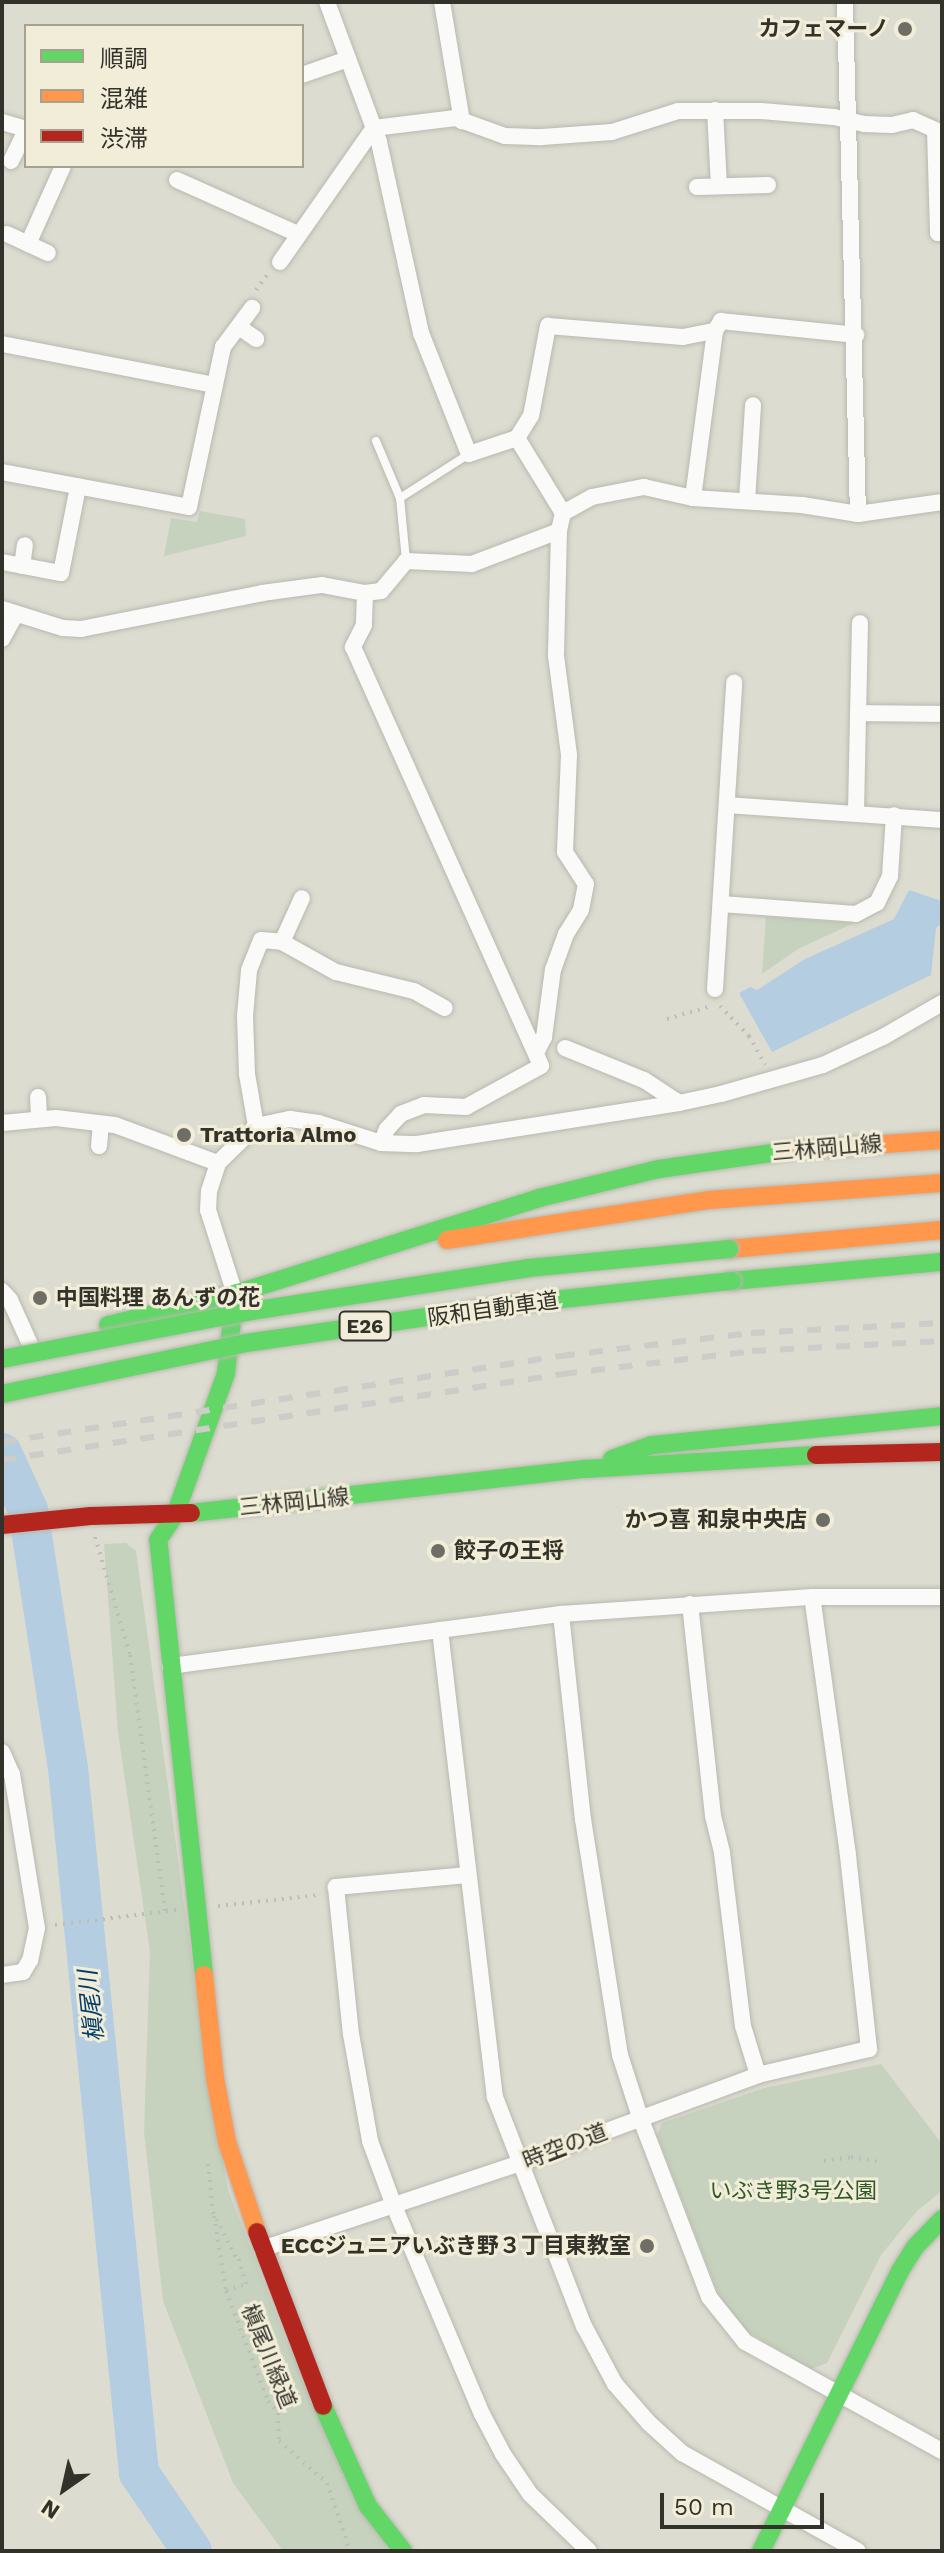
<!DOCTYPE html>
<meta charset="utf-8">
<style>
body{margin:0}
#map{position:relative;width:944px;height:2553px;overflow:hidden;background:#dddcd1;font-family:"Work Sans","Noto Sans JP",sans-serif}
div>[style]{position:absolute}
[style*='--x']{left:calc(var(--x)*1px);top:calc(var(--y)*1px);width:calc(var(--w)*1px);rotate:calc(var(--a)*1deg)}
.green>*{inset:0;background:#c6d2be}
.water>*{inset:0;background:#b4cde1}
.river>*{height:40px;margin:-20px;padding:0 20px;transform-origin:20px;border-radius:20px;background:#b4cde1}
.path>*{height:4px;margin-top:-2px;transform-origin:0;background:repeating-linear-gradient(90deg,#bdbdb9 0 2px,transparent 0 8px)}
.roads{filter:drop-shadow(0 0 2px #b9b8af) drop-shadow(0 0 2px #b9b8af)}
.lane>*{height:8px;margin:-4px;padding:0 4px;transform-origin:4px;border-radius:4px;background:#fafaf8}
.street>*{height:16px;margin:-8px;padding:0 8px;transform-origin:8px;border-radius:8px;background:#fafaf8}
.fast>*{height:18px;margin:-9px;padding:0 9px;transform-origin:9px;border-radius:9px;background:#63d668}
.slow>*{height:18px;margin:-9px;padding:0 9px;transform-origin:9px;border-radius:9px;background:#ff974d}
.jam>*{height:18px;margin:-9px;padding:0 9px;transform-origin:9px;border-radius:9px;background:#b3261e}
.rail>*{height:6px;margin-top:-3px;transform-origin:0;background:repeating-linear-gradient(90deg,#ccccc8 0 14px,transparent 0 28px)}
.bridges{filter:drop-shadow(0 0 2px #b9b8af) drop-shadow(0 0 2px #b9b8af)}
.fast-bridge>*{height:18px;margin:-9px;padding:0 9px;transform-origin:9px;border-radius:9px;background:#63d668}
.dots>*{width:22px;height:22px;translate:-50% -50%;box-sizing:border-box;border:4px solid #f1edd8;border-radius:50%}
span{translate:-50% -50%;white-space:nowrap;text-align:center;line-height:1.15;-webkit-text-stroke:6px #f1edd8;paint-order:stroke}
.shield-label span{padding:2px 6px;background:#f1edd8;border:2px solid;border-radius:6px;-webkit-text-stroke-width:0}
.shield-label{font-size:20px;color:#33322a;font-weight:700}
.poi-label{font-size:22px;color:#33322a;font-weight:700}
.right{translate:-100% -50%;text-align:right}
.left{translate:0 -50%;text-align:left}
.street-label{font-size:22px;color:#33322a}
.park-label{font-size:22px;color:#2f5928}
.water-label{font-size:24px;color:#053e68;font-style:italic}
.frame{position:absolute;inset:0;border:4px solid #33322a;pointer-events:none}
.legend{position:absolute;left:24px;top:24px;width:280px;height:144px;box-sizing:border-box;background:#f1edd8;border:2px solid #a5a292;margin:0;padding:10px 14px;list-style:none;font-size:24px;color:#33322a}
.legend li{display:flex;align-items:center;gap:16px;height:40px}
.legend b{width:40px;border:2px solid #a5a292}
.north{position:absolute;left:24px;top:2449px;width:80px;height:80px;-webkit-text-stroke:6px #f1edd8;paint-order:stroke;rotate:214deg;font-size:22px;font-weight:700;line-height:32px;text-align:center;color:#33322a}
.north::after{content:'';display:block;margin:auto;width:28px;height:36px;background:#33322a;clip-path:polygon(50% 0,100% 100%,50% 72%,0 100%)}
.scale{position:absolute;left:660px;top:2493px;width:164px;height:36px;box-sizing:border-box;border:4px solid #33322a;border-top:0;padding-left:10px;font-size:24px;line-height:28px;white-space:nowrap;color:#33322a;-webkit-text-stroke:6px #f1edd8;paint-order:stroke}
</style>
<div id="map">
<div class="green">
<div style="clip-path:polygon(200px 511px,245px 519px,246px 536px,164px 556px,171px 518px,197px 522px)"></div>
<div style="clip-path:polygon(766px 917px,854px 923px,798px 949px,762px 974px)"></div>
<div style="clip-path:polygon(126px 1543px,136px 1551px,208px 2080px,228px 2190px,287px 2343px,389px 2551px,283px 2551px,233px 2483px,163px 2301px,144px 2132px,150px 1952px,118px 1732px,104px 1544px)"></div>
<div style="clip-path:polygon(881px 2064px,942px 2144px,942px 2191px,917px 2211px,881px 2255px,827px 2363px,811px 2369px,747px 2331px,729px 2312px,718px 2293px,657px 2135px,662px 2123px,764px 2088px)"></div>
</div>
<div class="water">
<div style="clip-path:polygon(909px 890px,942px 901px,942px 923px,936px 928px,931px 975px,772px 1052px,739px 993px,750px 987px,757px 990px,805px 959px,894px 919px)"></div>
</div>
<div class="river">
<div style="--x:2;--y:1453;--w:63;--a:65.5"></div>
<div style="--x:28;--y:1510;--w:261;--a:81.2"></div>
<div style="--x:68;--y:1768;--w:709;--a:84.25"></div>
<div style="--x:139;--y:2473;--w:94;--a:55.8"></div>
</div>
<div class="path">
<div style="--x:256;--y:290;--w:19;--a:-54"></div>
<div style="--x:720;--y:1006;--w:42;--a:46"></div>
<div style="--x:749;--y:1036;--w:33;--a:61"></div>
<div style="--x:667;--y:1019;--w:43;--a:-16.3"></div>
<div style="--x:95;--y:1537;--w:123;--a:73.5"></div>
<div style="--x:130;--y:1655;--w:259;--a:82.2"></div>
<div style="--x:218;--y:1906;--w:103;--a:-6.2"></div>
<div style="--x:55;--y:1925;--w:123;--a:-7"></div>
<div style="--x:824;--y:2161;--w:27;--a:-8"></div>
<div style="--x:851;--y:2157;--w:28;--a:10"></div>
<div style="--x:208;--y:2164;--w:48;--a:84.1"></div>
<div style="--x:213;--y:2212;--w:54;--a:63.4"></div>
<div style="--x:214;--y:2216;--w:76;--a:80.9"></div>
<div style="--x:226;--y:2291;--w:118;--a:69.1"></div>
<div style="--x:268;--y:2401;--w:16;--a:50"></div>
<div style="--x:278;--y:2413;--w:28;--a:88"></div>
<div style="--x:279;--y:2441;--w:64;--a:41.2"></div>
<div style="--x:327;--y:2483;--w:72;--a:71.3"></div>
<div style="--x:226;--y:2291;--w:21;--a:-19"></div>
<div style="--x:246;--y:2284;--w:26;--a:-106"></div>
</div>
<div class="roads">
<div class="lane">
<div style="--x:376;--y:441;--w:62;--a:67.2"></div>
<div style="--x:400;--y:498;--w:62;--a:84.5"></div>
<div style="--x:400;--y:498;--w:82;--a:-32.5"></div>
</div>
<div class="street">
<div style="--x:327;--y:2;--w:149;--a:69.6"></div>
<div style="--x:379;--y:142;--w:196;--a:77.6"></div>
<div style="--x:421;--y:333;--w:130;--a:68.4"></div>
<div style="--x:469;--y:454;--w:51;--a:-18.4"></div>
<div style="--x:517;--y:438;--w:26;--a:-58"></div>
<div style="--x:531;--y:416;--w:92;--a:-79.3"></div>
<div style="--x:548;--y:326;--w:135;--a:4.7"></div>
<div style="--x:683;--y:337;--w:33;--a:-11"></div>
<div style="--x:715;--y:331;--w:168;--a:97.5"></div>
<div style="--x:442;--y:2;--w:121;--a:80.5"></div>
<div style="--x:845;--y:2;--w:512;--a:88.55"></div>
<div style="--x:302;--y:75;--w:49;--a:-19.2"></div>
<div style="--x:715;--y:110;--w:76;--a:87"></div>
<div style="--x:2;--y:122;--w:25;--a:16"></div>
<div style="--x:11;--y:161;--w:34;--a:-64"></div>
<div style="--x:177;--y:180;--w:133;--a:24.1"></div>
<div style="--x:697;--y:187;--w:71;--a:-1.6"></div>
<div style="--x:7;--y:234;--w:45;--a:24.9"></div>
<div style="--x:28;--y:244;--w:85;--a:-65.8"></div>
<div style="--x:280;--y:262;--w:164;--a:-55"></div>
<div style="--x:374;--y:128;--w:82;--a:-7"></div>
<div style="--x:455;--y:118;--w:53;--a:19.8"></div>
<div style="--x:505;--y:136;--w:37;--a:2"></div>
<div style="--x:542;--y:137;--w:70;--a:-4.1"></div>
<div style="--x:612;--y:132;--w:69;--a:-17.7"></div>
<div style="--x:678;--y:111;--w:83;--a:0"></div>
<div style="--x:761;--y:111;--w:73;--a:4.7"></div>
<div style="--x:834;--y:117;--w:31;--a:13"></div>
<div style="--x:864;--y:124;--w:28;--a:2"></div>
<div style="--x:892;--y:125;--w:22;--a:-13"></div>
<div style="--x:913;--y:120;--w:24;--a:24"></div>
<div style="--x:935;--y:130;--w:103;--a:88.3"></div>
<div style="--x:938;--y:233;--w:4;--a:0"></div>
<div style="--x:239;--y:327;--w:21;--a:35"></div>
<div style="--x:715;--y:331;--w:12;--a:-59"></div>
<div style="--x:721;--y:321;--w:136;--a:5.9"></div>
<div style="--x:2;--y:344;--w:217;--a:10.9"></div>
<div style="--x:517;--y:438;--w:88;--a:58.5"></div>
<div style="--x:563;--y:513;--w:18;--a:103"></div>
<div style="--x:559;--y:531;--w:125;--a:91.4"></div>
<div style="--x:556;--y:656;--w:100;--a:82.5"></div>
<div style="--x:569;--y:755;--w:97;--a:92.4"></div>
<div style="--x:565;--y:852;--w:38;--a:57"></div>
<div style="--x:586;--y:884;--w:26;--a:101"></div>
<div style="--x:581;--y:910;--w:28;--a:122"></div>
<div style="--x:566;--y:934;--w:37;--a:110"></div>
<div style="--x:553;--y:969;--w:69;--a:97.5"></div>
<div style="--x:544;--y:1037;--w:18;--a:117"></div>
<div style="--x:2;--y:472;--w:190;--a:10.6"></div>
<div style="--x:189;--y:507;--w:164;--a:-78"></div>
<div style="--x:223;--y:347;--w:49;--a:-53.4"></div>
<div style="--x:747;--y:501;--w:96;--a:-86.4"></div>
<div style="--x:563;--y:513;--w:33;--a:-29"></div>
<div style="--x:592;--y:497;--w:53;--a:-10.9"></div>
<div style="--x:644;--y:487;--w:50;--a:12.7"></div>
<div style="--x:693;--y:498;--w:109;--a:3.7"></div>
<div style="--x:802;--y:505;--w:57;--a:9.1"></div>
<div style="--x:858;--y:514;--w:85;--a:-8.1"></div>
<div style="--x:2;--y:562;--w:60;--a:10.6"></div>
<div style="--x:61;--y:573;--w:88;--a:-78.8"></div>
<div style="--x:22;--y:566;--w:21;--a:-82"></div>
<div style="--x:365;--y:593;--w:32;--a:92"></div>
<div style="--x:364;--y:625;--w:25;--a:117"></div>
<div style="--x:353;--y:647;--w:459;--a:65.8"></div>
<div style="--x:541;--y:1066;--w:85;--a:151.3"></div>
<div style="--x:466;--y:1107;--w:42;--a:-177.3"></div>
<div style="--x:424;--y:1105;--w:25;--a:159"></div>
<div style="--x:401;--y:1114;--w:21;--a:133"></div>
<div style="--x:387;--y:1129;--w:15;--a:113"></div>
<div style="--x:2;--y:609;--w:64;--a:17.3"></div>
<div style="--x:63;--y:628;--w:18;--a:3"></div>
<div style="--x:81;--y:629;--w:185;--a:-11.2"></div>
<div style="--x:262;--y:593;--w:61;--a:-7.6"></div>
<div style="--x:322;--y:585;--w:44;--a:10.5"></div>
<div style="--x:365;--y:593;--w:16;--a:-7"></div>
<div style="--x:381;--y:591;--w:39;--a:-50"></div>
<div style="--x:406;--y:561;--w:66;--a:2.6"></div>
<div style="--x:472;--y:564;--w:93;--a:-20.8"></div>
<div style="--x:2;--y:639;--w:29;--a:-61"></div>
<div style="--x:858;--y:713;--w:84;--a:0.7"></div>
<div style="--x:727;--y:805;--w:216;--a:4"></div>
<div style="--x:856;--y:812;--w:189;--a:-88.8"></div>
<div style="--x:721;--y:904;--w:135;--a:4.2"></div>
<div style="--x:856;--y:914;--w:24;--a:-28"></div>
<div style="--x:877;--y:903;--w:30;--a:-64"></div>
<div style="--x:890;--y:876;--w:61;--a:-86.2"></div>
<div style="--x:282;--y:942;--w:48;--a:-65.6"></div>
<div style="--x:715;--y:989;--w:307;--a:-86.4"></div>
<div style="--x:565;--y:1048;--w:85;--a:22.1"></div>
<div style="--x:644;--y:1080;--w:42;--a:33.3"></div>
<div style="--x:38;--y:1097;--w:22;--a:87"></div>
<div style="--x:2;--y:1123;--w:54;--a:-5.3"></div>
<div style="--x:56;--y:1118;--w:59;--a:6.8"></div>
<div style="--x:115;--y:1125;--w:110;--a:20.3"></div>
<div style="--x:256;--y:1126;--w:53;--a:-99.8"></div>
<div style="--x:247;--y:1074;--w:58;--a:-92"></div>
<div style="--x:245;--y:1016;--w:46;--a:-85"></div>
<div style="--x:249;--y:970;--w:32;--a:-68"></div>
<div style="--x:261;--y:940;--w:21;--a:5"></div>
<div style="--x:282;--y:942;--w:62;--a:29.1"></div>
<div style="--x:336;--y:972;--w:80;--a:13.7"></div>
<div style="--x:414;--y:991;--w:35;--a:29"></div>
<div style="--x:99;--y:1146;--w:22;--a:-85"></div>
<div style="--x:2;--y:1291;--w:12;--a:48"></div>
<div style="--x:10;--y:1300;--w:48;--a:65.6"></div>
<div style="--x:235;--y:1294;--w:88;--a:-107.8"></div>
<div style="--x:208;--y:1210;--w:19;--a:-87"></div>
<div style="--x:209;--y:1191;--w:29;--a:-72"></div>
<div style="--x:218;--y:1163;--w:53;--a:-44.2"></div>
<div style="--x:256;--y:1126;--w:35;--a:-12"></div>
<div style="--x:290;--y:1119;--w:29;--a:8"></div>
<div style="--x:319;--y:1123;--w:65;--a:17.9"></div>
<div style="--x:381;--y:1143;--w:36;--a:2"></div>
<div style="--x:417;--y:1144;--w:265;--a:-8.9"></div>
<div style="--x:679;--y:1103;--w:43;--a:-12.1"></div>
<div style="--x:721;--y:1094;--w:106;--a:-15.9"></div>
<div style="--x:823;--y:1065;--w:66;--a:-25"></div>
<div style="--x:883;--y:1037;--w:68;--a:-30"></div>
<div style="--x:690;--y:1604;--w:213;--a:83.8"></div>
<div style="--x:713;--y:1816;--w:38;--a:76"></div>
<div style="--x:722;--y:1853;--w:174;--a:83.1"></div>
<div style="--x:743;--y:2026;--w:51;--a:73"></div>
<div style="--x:561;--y:1614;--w:206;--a:83.9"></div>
<div style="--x:583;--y:1819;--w:239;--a:81.1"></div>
<div style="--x:620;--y:2055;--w:65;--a:72.1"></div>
<div style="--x:640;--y:2117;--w:193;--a:69"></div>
<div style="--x:709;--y:2297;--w:58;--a:51.3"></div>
<div style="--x:745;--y:2342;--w:225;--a:29"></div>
<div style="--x:440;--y:1630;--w:470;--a:83.3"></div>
<div style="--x:495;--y:2097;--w:246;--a:68.8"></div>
<div style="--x:584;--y:2326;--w:66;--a:61.9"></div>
<div style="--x:615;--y:2384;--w:52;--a:48.9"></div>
<div style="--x:649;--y:2423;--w:45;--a:42.3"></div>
<div style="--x:682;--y:2453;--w:201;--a:29.1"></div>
<div style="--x:170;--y:1666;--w:394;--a:-7.6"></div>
<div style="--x:561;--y:1614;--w:252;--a:-3.9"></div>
<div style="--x:812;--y:1597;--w:130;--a:0"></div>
<div style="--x:2;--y:1752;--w:24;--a:66"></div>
<div style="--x:12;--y:1774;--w:156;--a:80.8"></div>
<div style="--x:37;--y:1928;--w:33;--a:102"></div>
<div style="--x:30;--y:1960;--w:14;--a:120"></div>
<div style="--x:23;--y:1972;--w:21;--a:172"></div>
<div style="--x:468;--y:1875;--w:133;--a:174.8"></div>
<div style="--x:336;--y:1887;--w:148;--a:84.2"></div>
<div style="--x:351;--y:2034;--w:109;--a:79.9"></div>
<div style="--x:370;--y:2141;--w:69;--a:69.7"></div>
<div style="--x:394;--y:2206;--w:226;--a:67.1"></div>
<div style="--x:482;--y:2414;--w:45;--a:62.3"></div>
<div style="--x:503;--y:2454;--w:48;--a:56"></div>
<div style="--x:530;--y:2494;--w:82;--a:44"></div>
<div style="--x:262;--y:2249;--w:275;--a:-18.4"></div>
<div style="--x:523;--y:2162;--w:251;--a:-20.3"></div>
<div style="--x:758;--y:2075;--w:114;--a:-13.2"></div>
<div style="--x:869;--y:2049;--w:195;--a:-96.2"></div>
<div style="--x:848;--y:1855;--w:260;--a:-97.9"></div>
</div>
<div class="fast">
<div style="--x:732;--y:1281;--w:211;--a:-5.2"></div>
<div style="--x:108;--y:1325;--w:131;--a:-13.7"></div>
<div style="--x:235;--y:1294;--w:319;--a:-17.5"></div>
<div style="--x:539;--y:1198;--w:123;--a:-13.6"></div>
<div style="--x:659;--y:1169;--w:127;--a:-8.1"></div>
<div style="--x:612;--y:1459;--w:42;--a:-19.3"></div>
<div style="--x:652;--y:1445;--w:291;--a:-5.7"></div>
<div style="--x:191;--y:1513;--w:396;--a:-6.4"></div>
<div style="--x:585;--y:1469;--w:231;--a:-3.5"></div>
<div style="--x:204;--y:1975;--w:437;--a:-96"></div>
<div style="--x:158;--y:1540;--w:30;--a:-56"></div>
<div style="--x:175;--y:1515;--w:151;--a:-70.2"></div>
<div style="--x:226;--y:1373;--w:80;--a:-83.5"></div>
<div style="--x:323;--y:2406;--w:110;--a:65.8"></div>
<div style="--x:368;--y:2506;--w:57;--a:52.1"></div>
<div style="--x:761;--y:2551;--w:313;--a:-63.6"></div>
<div style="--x:900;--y:2271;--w:28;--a:-58"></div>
<div style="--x:915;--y:2247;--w:39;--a:-46"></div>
</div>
<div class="slow">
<div style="--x:785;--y:1151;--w:157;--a:-4"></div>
<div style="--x:447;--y:1240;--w:265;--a:-8.7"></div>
<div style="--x:709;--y:1200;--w:234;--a:-4.2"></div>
<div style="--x:729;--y:1249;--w:214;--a:-5.1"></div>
<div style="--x:204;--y:1975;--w:104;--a:83.9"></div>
<div style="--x:215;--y:2078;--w:65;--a:79.4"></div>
<div style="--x:227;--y:2142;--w:95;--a:71.6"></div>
</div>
<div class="jam">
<div style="--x:816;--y:1455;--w:126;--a:-1.4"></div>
<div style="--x:2;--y:1525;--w:89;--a:-5.8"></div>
<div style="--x:91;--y:1516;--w:100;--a:-1.7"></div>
<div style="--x:257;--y:2232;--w:186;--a:69.2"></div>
</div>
</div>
<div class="rail">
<div style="--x:2;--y:1442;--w:566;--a:-8.75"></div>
<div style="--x:561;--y:1356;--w:191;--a:-6.9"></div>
<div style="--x:751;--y:1333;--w:191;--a:-3"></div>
<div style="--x:2;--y:1460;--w:568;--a:-8.72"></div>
<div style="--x:563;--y:1374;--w:190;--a:-6.9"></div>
<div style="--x:752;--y:1351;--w:190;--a:-3"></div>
</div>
<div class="bridges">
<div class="fast-bridge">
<div style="--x:2;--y:1359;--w:248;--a:-10.9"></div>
<div style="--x:245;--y:1312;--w:286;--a:-8.8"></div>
<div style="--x:528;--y:1268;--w:202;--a:-5.4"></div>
<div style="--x:2;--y:1394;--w:249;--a:-11.8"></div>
<div style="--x:246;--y:1343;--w:282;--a:-8.2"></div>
<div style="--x:525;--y:1303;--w:208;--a:-6.1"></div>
</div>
</div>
<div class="dots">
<div style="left:905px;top:29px;background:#6e6e64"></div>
<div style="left:184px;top:1135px;background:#6e6e64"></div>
<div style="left:40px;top:1298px;background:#6e6e64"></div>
<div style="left:823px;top:1520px;background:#6e6e64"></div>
<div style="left:438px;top:1551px;background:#6e6e64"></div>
<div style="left:647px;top:2246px;background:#6e6e64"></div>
</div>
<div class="shield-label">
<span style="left:365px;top:1326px">E26</span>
</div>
<div class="poi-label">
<span class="right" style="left:889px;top:29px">カフェマーノ</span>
<span class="left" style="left:200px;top:1135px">Trattoria Almo</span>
<span class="left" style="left:56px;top:1298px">中国料理 あんずの花</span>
<span class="right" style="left:807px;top:1520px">かつ喜 和泉中央店</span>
<span class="left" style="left:454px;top:1551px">餃子の王将</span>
<span class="right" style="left:631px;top:2246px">ECCジュニアいぶき野３丁目東教室</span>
</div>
<div class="street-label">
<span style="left:827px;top:1148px;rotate:-5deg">三林岡山線</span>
<span style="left:493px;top:1309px;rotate:-8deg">阪和自動車道</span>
<span style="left:294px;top:1502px;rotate:-6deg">三林岡山線</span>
<span style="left:565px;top:2146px;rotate:-21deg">時空の道</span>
<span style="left:269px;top:2356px;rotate:68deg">槇尾川緑道</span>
</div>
<div class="park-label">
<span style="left:793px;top:2191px">いぶき野3号公園</span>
</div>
<div class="water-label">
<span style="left:92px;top:2006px;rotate:-96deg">槇尾川</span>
</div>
<div class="frame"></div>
<ul class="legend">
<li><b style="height:10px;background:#63d668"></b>順調</li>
<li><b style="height:10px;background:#ff974d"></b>混雑</li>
<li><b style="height:10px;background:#b3261e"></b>渋滞</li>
</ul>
<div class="north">N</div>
<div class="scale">50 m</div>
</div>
